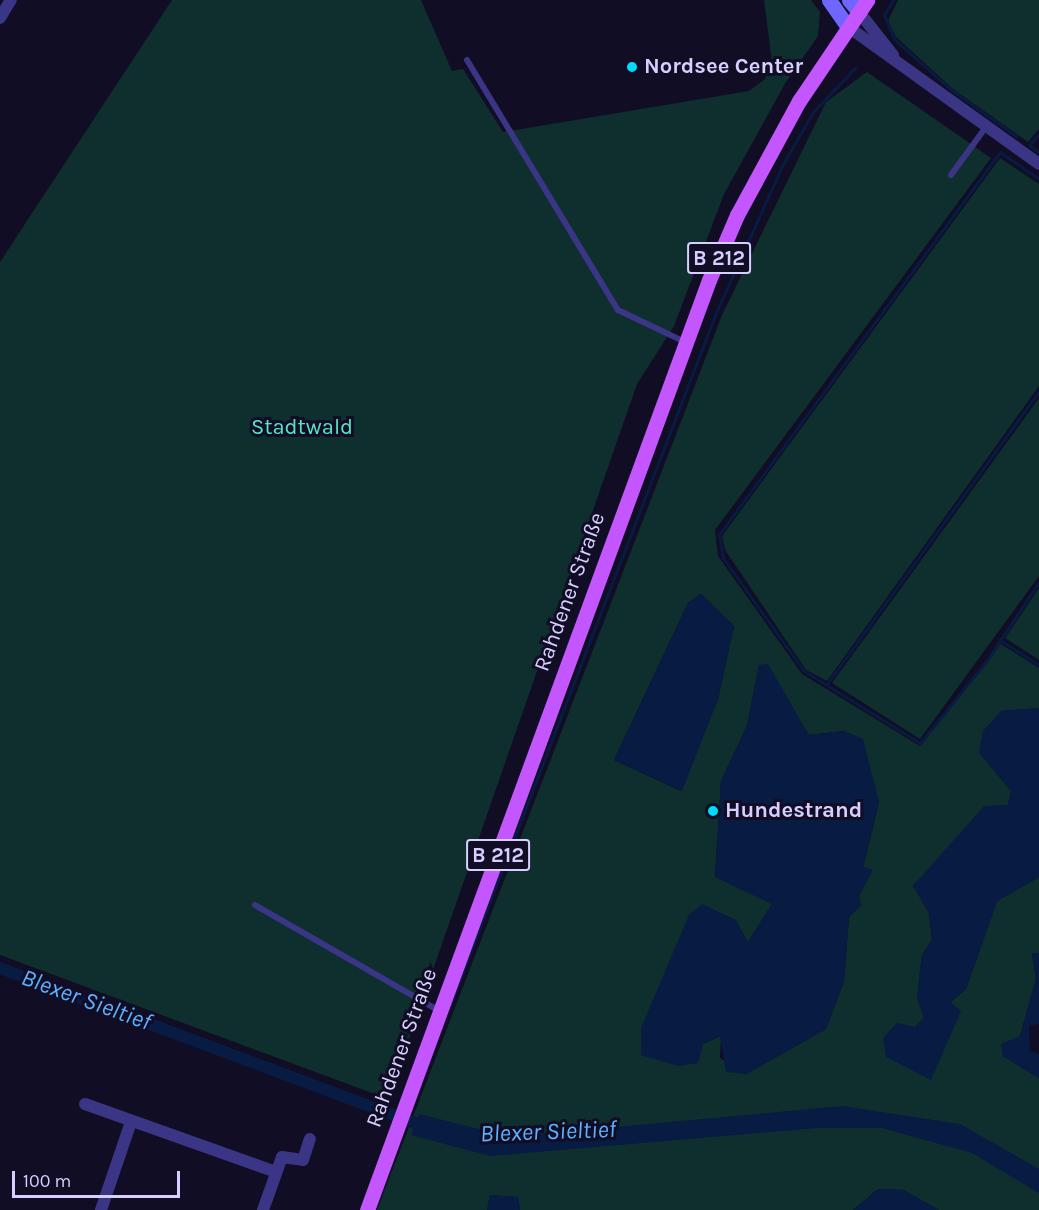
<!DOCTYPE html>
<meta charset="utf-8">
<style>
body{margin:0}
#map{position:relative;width:1039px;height:1210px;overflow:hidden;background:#110d24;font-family:Karla,sans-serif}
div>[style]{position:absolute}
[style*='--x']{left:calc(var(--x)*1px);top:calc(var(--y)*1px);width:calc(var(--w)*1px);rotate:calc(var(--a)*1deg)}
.green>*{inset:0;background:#0f2e2e}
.water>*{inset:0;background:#071b43}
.stream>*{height:3px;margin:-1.5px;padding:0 1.5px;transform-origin:1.5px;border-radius:1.5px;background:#071b43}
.canal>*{height:12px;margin:-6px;padding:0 6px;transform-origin:6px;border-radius:6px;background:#071b43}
.lane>*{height:6px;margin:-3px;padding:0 3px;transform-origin:3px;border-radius:3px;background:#3a3585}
.street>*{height:12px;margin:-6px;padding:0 6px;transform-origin:6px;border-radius:6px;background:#3a3585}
.secondary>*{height:15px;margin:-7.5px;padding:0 7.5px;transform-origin:7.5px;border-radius:7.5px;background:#6e66ff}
.primary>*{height:15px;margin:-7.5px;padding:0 7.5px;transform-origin:7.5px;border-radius:7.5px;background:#c456ff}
.dots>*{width:16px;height:16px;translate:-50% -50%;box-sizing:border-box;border:3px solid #110d24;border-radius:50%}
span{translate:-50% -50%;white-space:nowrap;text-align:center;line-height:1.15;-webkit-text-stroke:6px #110d24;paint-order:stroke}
.shield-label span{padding:2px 4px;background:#110d24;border:2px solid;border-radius:4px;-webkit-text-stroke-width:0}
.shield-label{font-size:21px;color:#d6cfff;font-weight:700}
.poi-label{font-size:22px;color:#d6cfff;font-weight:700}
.left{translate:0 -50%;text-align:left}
.park-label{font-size:22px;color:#54e6c5}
.street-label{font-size:22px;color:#d6cfff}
.water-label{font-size:24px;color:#5db0ff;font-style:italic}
.scale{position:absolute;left:12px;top:1171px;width:168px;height:27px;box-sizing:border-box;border:3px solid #d6cfff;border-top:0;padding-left:8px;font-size:18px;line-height:21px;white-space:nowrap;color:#d6cfff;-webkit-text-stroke:4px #110d24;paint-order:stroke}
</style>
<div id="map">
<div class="green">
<div style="clip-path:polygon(172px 0,421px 0,452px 71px,463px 69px,503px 132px,749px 91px,765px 79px,772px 62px,764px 0,811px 0,820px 12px,818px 36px,786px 82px,724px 194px,674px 326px,637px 384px,388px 1099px,0 955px,0 262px)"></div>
<div style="clip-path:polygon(898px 0,1039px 0,1039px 129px,1028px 142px,953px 89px,896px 37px,888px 21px)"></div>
<div style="clip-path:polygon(evenodd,867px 72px,991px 158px,715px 530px,718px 556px,802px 674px,920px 746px,1001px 644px,1039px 668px,1039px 708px,1001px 711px,979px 752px,1011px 791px,1008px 805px,913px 885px,929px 913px,932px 940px,922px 955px,917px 997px,924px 1018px,886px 1057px,966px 989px,997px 901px,1039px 877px,1039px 953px,1032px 954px,1036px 979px,1020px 1036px,1003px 1056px,1039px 1078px,1039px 1210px,939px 1210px,903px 1190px,878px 1189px,853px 1210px,520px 1210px,518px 1197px,490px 1195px,487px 1210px,377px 1210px,722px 315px,826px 102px,867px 72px,701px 594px,734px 626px,718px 699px,681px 791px,614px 760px,688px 603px,701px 594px,867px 72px,759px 665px,809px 735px,844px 731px,879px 802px,863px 868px,872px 870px,859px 896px,861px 905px,849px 917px,844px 981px,826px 1029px,746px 1074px,720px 1058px,721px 1036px,703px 1044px,748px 942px,772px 904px,715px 876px,721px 781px,747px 726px,759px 665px)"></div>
<div style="clip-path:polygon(1000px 158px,1039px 184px,1039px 386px,827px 681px,806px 670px,725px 550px,722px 536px)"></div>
<div style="clip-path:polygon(1039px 398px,1039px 576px,920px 739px,832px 683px)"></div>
<div style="clip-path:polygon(1039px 588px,1039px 660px,1005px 638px)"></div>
</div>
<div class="water">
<div style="clip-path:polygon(701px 594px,734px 626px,718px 699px,682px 791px,614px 760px,688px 603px)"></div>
<div style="clip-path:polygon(768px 664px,809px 735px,844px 731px,863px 739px,879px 802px,863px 867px,873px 870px,859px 896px,861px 905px,849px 917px,844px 981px,826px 1029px,746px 1074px,726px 1072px,720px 1036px,703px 1044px,698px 1063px,678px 1066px,641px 1055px,641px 1028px,689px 915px,702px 904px,736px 920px,748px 942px,772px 904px,715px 877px,721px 781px,747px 726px,759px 665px)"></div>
<div style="clip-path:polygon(1039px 708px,1039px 877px,997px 901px,966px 989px,950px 1002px,961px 1011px,931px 1080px,886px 1057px,883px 1038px,897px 1023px,916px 1027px,924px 1018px,917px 997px,922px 955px,932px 940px,929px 913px,913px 886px,984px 806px,1008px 805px,1011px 791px,979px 752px,983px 731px,1001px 711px)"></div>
<div style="clip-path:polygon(1032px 953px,1039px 953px,1039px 1024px,1029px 1026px,1030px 1051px,1039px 1054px,1039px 1078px,1003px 1056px,1001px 1044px,1020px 1036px,1036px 979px)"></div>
<div style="clip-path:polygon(842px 1106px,960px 1124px,1039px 1169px,1039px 1193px,972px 1153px,882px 1128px,816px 1128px,490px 1156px,411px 1135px,419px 1114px,510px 1137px)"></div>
<div style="clip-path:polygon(878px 1189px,903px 1190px,939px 1210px,853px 1210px)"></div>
<div style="clip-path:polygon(490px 1195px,518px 1197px,520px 1210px,487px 1210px)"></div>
</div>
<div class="stream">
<div style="--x:893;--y:0;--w:17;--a:121"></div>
<div style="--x:884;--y:15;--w:26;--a:67"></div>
<div style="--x:894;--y:39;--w:80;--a:41.5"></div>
<div style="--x:954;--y:92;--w:76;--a:35.4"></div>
<div style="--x:1039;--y:134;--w:15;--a:132"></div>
<div style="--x:1029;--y:145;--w:12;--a:35"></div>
<div style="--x:1039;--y:179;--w:47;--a:-145.3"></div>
<div style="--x:1000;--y:152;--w:475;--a:126.3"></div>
<div style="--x:719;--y:535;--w:23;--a:80"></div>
<div style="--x:723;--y:558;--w:139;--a:54.4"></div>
<div style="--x:804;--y:671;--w:137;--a:31.8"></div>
<div style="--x:920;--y:743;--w:107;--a:-51.1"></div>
<div style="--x:987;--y:660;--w:94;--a:-56.3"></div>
<div style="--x:1000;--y:640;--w:46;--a:32.7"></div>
<div style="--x:827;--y:684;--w:362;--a:-54.1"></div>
<div style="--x:450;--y:1005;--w:739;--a:-68.99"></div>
<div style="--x:715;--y:315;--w:166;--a:-65.8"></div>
<div style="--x:783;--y:164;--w:60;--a:-60"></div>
<div style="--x:813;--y:112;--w:61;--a:-46.3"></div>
</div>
<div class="canal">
<div style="--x:0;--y:968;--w:458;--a:20.5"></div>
</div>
<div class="lane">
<div style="--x:467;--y:60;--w:292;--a:58.9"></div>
<div style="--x:618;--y:310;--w:74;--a:25.5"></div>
<div style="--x:951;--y:175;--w:59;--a:-53.9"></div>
<div style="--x:255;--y:905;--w:212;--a:29.9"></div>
</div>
<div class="street">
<div style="--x:859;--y:12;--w:55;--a:51.7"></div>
<div style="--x:0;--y:18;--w:21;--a:-59"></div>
<div style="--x:847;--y:26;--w:236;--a:35.7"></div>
<div style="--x:85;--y:1104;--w:203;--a:19.6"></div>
<div style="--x:101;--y:1210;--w:93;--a:-71.2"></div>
<div style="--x:263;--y:1210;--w:56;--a:-70.3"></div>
<div style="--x:282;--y:1157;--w:21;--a:8"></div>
<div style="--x:303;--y:1160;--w:22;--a:-72"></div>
</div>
<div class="secondary">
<div style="--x:829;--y:0;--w:32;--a:55"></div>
<div style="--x:849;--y:0;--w:16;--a:50"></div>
</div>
<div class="primary">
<div style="--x:367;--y:1210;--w:991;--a:-69.81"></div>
<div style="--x:709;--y:280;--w:71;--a:-66.7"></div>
<div style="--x:737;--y:215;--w:130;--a:-61.5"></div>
<div style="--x:799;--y:101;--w:122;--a:-56"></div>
</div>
<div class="dots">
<div style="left:632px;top:67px;background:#00dbfa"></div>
<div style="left:713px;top:811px;background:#00dbfa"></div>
</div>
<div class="shield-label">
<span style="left:719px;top:258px">B 212</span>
<span style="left:498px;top:855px">B 212</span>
</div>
<div class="poi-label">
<span class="left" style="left:644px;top:67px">Nordsee Center</span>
<span class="left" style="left:725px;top:811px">Hundestrand</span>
</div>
<div class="park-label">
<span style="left:302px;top:428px">Stadtwald</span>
</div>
<div class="street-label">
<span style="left:570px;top:592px;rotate:-70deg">Rahdener Straße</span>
<span style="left:402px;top:1048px;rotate:-70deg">Rahdener Straße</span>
</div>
<div class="water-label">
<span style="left:86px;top:1000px;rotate:20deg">Blexer Sieltief</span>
<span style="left:548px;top:1132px;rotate:-2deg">Blexer Sieltief</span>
</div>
<div class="scale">100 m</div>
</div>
